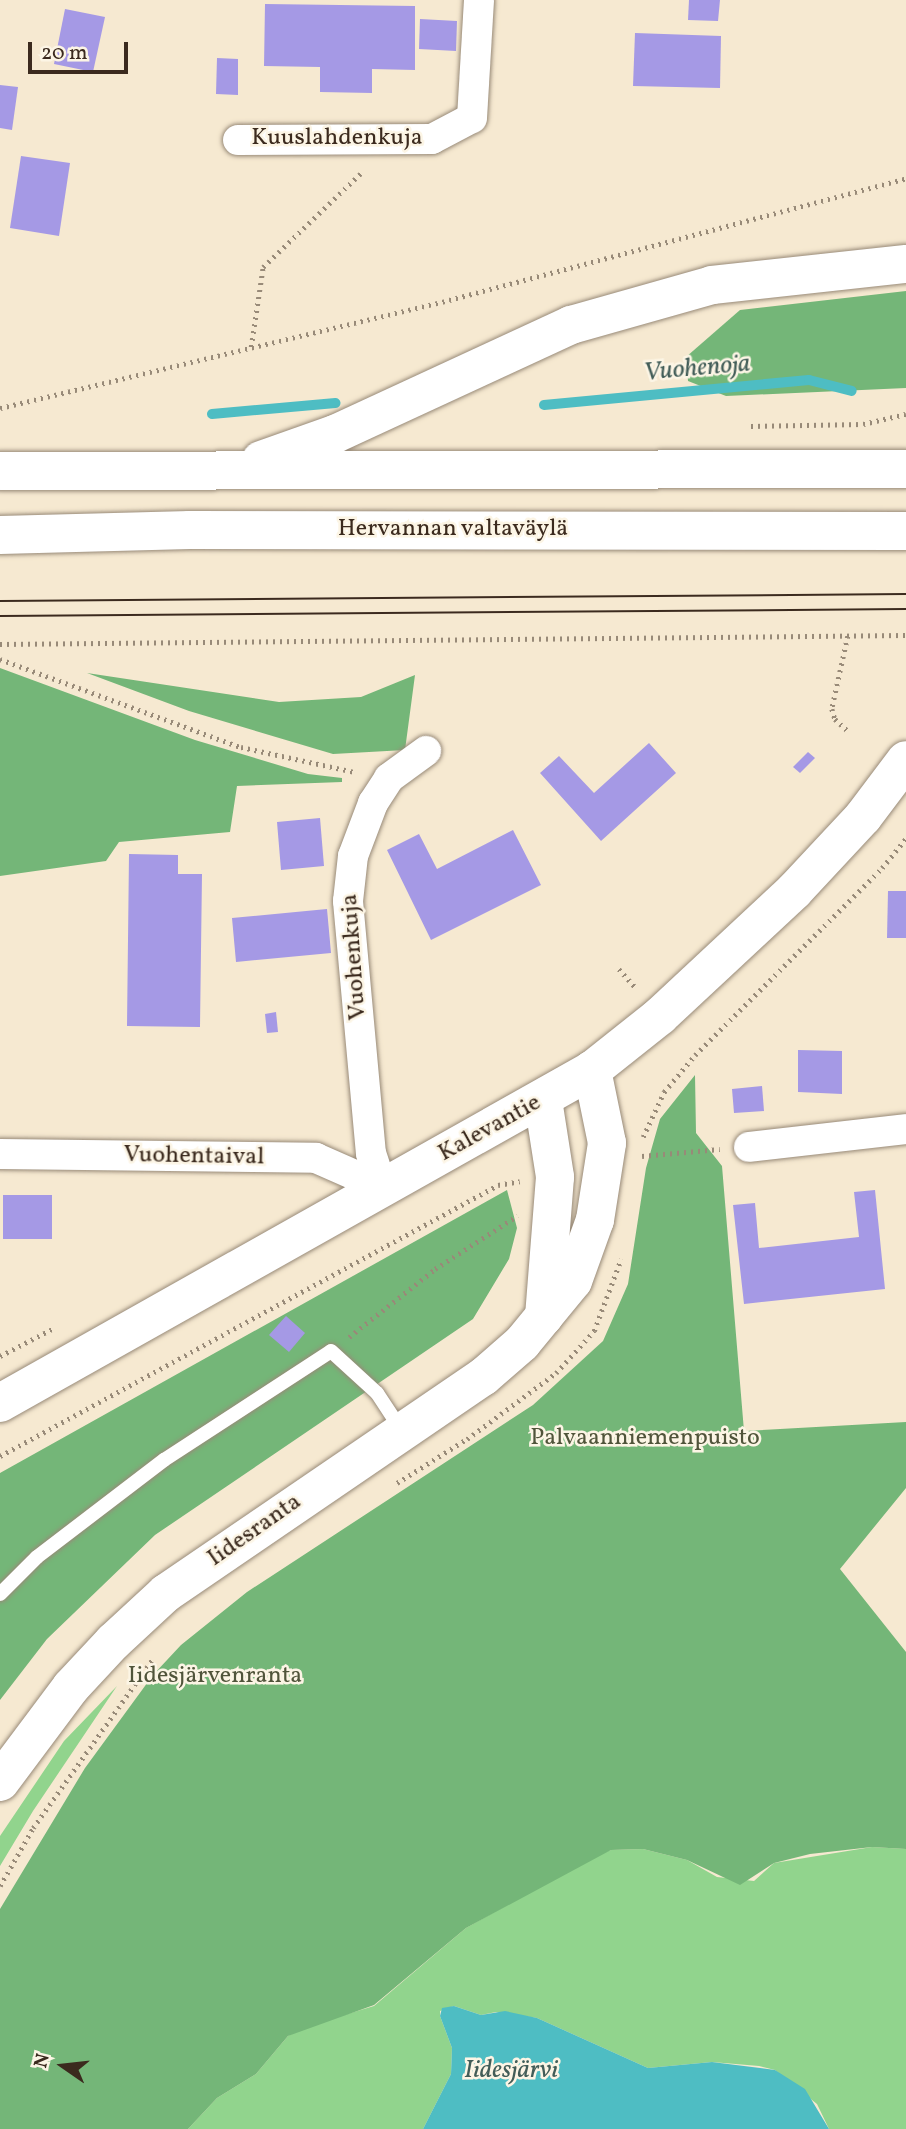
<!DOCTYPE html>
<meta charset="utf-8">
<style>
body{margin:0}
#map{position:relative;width:906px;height:2129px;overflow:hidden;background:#f6e9d1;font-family:Vollkorn,serif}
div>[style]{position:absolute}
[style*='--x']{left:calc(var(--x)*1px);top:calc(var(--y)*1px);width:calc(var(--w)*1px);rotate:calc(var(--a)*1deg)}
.green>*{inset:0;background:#91d48d}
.forest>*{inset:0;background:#74b678}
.water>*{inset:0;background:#4ebdc3}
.stream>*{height:10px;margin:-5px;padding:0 5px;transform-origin:5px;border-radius:5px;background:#4ebdc3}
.building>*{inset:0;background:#a599e5}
.path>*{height:4.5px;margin-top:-2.25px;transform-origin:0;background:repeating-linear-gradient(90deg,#988a78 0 2px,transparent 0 7px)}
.roads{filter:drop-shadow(0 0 2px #988a78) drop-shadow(0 0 2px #988a78)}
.service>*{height:14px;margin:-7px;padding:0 7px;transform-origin:7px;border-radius:7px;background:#fff}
.minor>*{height:30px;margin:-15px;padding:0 15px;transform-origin:15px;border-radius:15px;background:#fff}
.secondary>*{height:38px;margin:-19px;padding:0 19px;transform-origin:19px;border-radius:19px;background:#fff}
.primary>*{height:38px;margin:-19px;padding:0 19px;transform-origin:19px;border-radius:19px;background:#fff}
.trunk>*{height:38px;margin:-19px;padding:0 19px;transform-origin:19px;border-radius:19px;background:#fff}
.tram>*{height:2px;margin:-1px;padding:0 1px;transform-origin:1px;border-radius:1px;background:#3b2a1e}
span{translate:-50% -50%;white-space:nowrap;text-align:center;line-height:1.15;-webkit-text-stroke:5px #fcf5e5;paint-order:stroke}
.street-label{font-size:24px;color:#3b2a1e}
.park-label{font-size:24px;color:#50543a}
.water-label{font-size:26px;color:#425d58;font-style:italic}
.north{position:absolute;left:28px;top:2031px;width:70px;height:70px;-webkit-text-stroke:5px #fcf5e5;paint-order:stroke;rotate:284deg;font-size:19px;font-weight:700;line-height:28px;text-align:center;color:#3b2a1e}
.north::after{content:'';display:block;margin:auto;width:24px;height:32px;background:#3b2a1e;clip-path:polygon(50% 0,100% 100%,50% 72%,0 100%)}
.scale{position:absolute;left:28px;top:42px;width:100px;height:32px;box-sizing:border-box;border:4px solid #3b2a1e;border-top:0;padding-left:9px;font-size:21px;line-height:24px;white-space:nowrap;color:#3b2a1e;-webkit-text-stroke:5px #fcf5e5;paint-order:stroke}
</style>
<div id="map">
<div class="green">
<div style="clip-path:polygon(117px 1686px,33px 1811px,0 1866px,0 1836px,64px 1741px)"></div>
<div style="clip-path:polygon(872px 1847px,906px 1849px,906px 2129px,829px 2129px,817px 2104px,775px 2070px,759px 2066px,712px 2062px,648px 2068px,537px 2018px,496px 2012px,481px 2015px,454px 2006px,440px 2011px,440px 2016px,452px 2048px,451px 2074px,423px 2129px,188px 2129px,217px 2098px,256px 2074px,288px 2036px,304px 2027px,374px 2006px,466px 1928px,594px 1856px,611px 1850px,643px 1849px,687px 1860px,717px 1877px,754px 1881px,774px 1863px)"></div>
</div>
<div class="forest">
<div style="clip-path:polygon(906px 291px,906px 388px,726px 396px,688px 381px,686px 357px,740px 310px)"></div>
<div style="clip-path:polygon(0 668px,195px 740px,308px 774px,342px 778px,342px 782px,237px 786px,230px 832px,119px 842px,106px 861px,0 876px)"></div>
<div style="clip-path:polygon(87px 673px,279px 702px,361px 697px,415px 675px,405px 750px,333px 754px,189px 711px)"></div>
<div style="clip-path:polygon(695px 1075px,696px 1133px,722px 1166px,744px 1431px,906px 1422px,906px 1488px,840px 1569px,906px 1652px,906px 1849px,872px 1847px,810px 1854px,774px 1863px,740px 1885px,687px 1860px,643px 1849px,611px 1850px,466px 1928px,374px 2005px,288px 2036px,256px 2074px,217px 2098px,188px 2129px,0 2129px,0 1909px,85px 1768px,153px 1675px,181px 1645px,247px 1592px,533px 1405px,603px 1341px,628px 1284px,646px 1168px,660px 1119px)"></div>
<div style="clip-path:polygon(507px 1190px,517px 1228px,509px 1259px,473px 1319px,155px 1535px,47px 1639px,0 1700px,0 1473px)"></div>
</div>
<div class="water">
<div style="clip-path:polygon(454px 2006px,481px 2015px,505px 2011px,537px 2018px,648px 2068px,712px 2062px,775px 2070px,805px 2089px,829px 2129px,423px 2129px,451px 2074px,452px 2048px,440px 2016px,442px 2008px)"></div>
</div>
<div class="stream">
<div style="--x:544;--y:405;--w:266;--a:-5.4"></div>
<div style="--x:809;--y:380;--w:44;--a:14.3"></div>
<div style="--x:212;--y:414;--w:124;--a:-5.1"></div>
</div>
<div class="building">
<div style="clip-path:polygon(689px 0,720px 0,718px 21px,688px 20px)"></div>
<div style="clip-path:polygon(265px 4px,415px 6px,415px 70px,372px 69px,372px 93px,320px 92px,320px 67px,264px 66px)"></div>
<div style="clip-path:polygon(65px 9px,105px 17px,93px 72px,54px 64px)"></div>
<div style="clip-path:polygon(420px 19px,457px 21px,456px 51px,419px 49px)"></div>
<div style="clip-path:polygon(635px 33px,721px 36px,720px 88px,633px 86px)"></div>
<div style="clip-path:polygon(217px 58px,238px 59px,238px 95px,216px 94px)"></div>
<div style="clip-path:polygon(0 85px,18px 87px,12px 130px,0 128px)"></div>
<div style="clip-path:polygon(21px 156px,70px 163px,59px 236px,10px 228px)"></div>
<div style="clip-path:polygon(649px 743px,676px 773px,601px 841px,540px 773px,559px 756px,594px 793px)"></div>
<div style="clip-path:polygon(808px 752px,815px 758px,800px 773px,793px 767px)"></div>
<div style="clip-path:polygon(320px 818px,324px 866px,281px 870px,277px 822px)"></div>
<div style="clip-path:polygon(513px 830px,541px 885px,431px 940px,387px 850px,419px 834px,437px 869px)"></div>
<div style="clip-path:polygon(129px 854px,178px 855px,178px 874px,202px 874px,200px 1027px,127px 1026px)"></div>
<div style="clip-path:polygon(888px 891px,906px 891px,906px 938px,887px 938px)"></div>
<div style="clip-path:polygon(327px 909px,331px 953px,236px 962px,232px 918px)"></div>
<div style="clip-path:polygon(276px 1012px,278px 1032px,267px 1033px,265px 1014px)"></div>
<div style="clip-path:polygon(798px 1050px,842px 1051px,842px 1094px,798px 1092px)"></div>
<div style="clip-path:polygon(762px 1086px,764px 1111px,734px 1113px,732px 1089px)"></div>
<div style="clip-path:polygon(875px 1190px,885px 1289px,744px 1304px,733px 1205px,755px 1203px,759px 1248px,859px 1237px,854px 1192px)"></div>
<div style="clip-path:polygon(3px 1195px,52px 1195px,52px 1239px,3px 1239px)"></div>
<div style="clip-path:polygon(286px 1316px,305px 1333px,289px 1352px,269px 1335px)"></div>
</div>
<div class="path">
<div style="--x:251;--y:347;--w:81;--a:-81.5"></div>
<div style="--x:263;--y:267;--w:139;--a:-43.8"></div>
<div style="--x:0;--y:408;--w:462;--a:-13.5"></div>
<div style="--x:449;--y:300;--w:473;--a:-14.9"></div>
<div style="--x:751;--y:426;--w:112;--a:-1"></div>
<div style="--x:863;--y:424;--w:44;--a:-13.1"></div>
<div style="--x:848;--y:636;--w:75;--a:102.4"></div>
<div style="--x:832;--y:709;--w:10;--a:73"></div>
<div style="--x:835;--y:719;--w:19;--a:43"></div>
<div style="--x:0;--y:644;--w:906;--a:-0.57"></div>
<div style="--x:0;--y:659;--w:257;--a:20.1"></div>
<div style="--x:241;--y:747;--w:117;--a:12.4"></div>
<div style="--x:619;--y:969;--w:27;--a:48"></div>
<div style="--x:643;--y:1137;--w:50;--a:-65"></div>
<div style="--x:664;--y:1092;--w:48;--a:-50"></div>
<div style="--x:695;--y:1055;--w:264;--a:-45"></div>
<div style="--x:882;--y:868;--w:38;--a:-51"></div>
<div style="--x:642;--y:1156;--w:78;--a:-5.1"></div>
<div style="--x:349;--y:1337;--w:110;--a:-38.3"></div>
<div style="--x:435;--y:1269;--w:98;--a:-32.9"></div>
<div style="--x:0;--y:1356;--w:61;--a:-27.4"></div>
<div style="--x:0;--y:1456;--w:567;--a:-28.55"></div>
<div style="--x:498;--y:1185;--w:22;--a:-10"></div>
<div style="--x:397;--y:1483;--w:83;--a:-32.2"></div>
<div style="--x:467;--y:1439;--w:111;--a:-36.6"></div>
<div style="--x:556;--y:1373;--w:57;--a:-47.9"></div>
<div style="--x:594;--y:1331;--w:77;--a:-69.4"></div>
<div style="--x:0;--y:1886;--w:67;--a:-60.4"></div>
<div style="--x:33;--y:1828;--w:209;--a:-54.7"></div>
</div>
<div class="roads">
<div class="service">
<div style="--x:0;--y:1594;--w:52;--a:-45"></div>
<div style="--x:37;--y:1557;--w:160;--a:-37.4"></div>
<div style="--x:164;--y:1460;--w:199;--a:-33.1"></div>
<div style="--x:331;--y:1351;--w:62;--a:42.4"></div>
<div style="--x:377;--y:1393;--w:45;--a:56.7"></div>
</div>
<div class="minor">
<div style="--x:238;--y:140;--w:194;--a:-0.3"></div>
<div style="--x:432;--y:139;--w:45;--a:-27.7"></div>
<div style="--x:472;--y:118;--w:118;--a:-86.6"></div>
<div style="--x:749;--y:1147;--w:158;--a:-6.5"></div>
<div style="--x:0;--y:1154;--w:316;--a:0.7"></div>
<div style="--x:316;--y:1158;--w:72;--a:23.7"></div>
<div style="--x:382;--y:1187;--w:35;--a:-108"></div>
<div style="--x:371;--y:1154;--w:254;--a:-95.2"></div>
<div style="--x:348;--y:901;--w:45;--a:-83.7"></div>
<div style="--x:353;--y:856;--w:57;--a:-69.3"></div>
<div style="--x:373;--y:803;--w:30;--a:-57"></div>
<div style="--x:389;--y:778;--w:46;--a:-36.1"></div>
</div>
<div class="secondary">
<div style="--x:543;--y:1100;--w:78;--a:81.1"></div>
<div style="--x:555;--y:1177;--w:140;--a:94.5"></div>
<div style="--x:0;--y:1782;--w:119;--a:-53.2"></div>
<div style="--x:71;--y:1687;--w:62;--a:-47"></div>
<div style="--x:113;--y:1642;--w:72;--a:-42.8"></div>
<div style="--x:166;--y:1593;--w:384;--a:-34.3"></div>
<div style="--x:483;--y:1377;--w:52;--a:-41.1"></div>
<div style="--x:522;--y:1343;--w:80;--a:-50.6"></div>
<div style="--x:573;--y:1281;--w:65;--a:-70.2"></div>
<div style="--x:595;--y:1220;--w:78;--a:-81.1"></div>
<div style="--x:607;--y:1143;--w:75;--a:-101.6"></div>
</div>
<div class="primary">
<div style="--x:0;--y:1403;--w:679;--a:-29.36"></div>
<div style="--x:592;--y:1070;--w:87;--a:-38.5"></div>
<div style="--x:660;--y:1016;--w:183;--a:-43"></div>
<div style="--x:794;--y:891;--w:101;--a:-47"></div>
<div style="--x:863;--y:817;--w:71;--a:-53"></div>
</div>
<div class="trunk">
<div style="--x:261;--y:460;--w:78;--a:-19.4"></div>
<div style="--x:335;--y:434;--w:260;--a:-24.8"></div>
<div style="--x:571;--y:325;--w:147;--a:-15.8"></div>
<div style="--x:712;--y:285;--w:195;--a:-6.2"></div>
<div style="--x:0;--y:471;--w:906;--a:-0.13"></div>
<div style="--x:0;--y:535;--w:190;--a:-1.5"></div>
<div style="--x:190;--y:530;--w:716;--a:0.08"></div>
</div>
</div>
<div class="tram">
<div style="--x:0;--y:601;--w:906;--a:-0.44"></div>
<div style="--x:0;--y:616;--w:906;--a:-0.44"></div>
</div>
<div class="street-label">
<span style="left:337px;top:139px">Kuuslahdenkuja</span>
<span style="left:453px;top:530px">Hervannan valtaväylä</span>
<span style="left:355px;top:957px;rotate:-94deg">Vuohenkuja</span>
<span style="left:490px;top:1129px;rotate:-29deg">Kalevantie</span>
<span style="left:194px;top:1157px;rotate:1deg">Vuohentaival</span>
<span style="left:255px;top:1531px;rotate:-35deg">Iidesranta</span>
</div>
<div class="park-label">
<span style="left:645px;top:1439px">Palvaanniemenpuisto</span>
<span style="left:215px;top:1677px">Iidesjärvenranta</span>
</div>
<div class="water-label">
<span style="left:697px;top:369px;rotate:-5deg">Vuohenoja</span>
<span style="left:511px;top:2071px">Iidesjärvi</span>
</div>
<div class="north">N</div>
<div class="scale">20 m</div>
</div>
